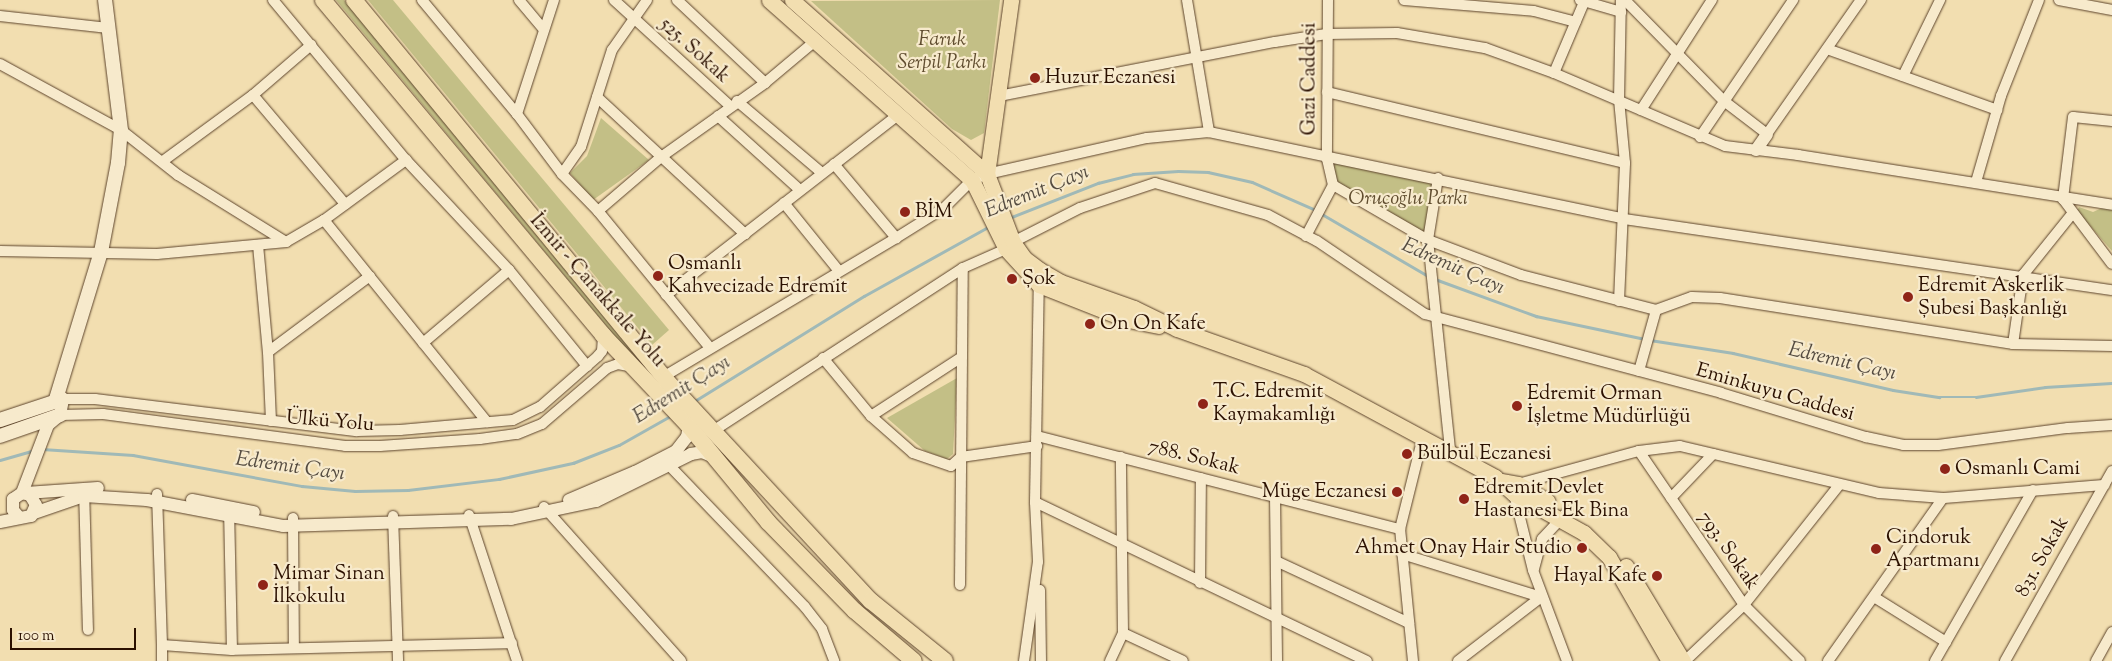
<!DOCTYPE html>
<meta charset="utf-8">
<style>
body{margin:0}
#map{position:relative;width:2112px;height:661px;overflow:hidden;background:#f2deb0;font-family:"Sorts Mill Goudy",serif}
div>[style]{position:absolute}
[style*='--x']{left:calc(var(--x)*1px);top:calc(var(--y)*1px);width:calc(var(--w)*1px);rotate:calc(var(--a)*1deg)}
.green>*{inset:0;background:#c3bf86}
.stream>*{height:2.5px;margin:-1.25px;padding:0 1.25px;transform-origin:1.25px;border-radius:1.25px;background:#a0b9b7}
.roads{filter:drop-shadow(0 0 1px #5d442c) drop-shadow(0 0 1px #5d442c)}
.minor>*{height:10px;margin:-5px;padding:0 5px;transform-origin:5px;border-radius:5px;background:#f7eacc}
.tertiary>*{height:12px;margin:-6px;padding:0 6px;transform-origin:6px;border-radius:6px;background:#f7eacc}
.secondary>*{height:14px;margin:-7px;padding:0 7px;transform-origin:7px;border-radius:7px;background:#f7eacc}
.primary>*{height:15px;margin:-7.5px;padding:0 7.5px;transform-origin:7.5px;border-radius:7.5px;background:#f2deb0}
.trunk>*{height:16px;margin:-8px;padding:0 8px;transform-origin:8px;border-radius:8px;background:#f2deb0}
.dots>*{width:14px;height:14px;translate:-50% -50%;box-sizing:border-box;border:2px solid #f7eacc;border-radius:50%}
span{translate:-50% -50%;white-space:nowrap;text-align:center;line-height:1.15;-webkit-text-stroke:4.5px #f7eacc;paint-order:stroke}
.park-label{font-size:20px;color:#604d2f;font-style:italic}
.street-label{font-size:20px;color:#2b1000}
.poi-label{font-size:20px;color:#2b1000}
.left{translate:0 -50%;text-align:left}
.right{translate:-100% -50%;text-align:right}
.water-label{font-size:21px;color:#544b40;font-style:italic}
.scale{position:absolute;left:10px;top:628px;width:126px;height:22px;box-sizing:border-box;border:2px solid #2b1000;border-top:0;padding-left:6px;font-size:15px;line-height:18px;white-space:nowrap;color:#2b1000;-webkit-text-stroke:4px #f7eacc;paint-order:stroke}
</style>
<div id="map">
<div class="green">
<div style="clip-path:polygon(336px 0,344px 0,663px 388px,633px 358px)"></div>
<div style="clip-path:polygon(368px 0,393px 0,669px 330px,652px 345px)"></div>
<div style="clip-path:polygon(1000px 0,984px 133px,971px 140px,952px 129px,811px 1px)"></div>
<div style="clip-path:polygon(601px 118px,649px 160px,593px 200px,570px 173px,587px 156px)"></div>
<div style="clip-path:polygon(1327px 159px,1438px 178px,1428px 240px,1333px 185px)"></div>
<div style="clip-path:polygon(2079px 207px,2093px 212px,2104px 207px,2112px 208px,2112px 251px,2077px 211px)"></div>
<div style="clip-path:polygon(957px 378px,953px 454px,947px 459px,925px 451px,887px 418px)"></div>
</div>
<div class="stream">
<div style="--x:1322;--y:214;--w:125;--a:30.3"></div>
<div style="--x:1009;--y:218;--w:96;--a:-21.5"></div>
<div style="--x:1098;--y:183;--w:36;--a:-14"></div>
<div style="--x:1133;--y:174;--w:45;--a:-3.8"></div>
<div style="--x:1178;--y:171;--w:30;--a:2"></div>
<div style="--x:1208;--y:172;--w:45;--a:12.8"></div>
<div style="--x:1252;--y:182;--w:72;--a:23.7"></div>
<div style="--x:1435;--y:279;--w:108;--a:20.1"></div>
<div style="--x:1536;--y:316;--w:111;--a:11.9"></div>
<div style="--x:1650;--y:340;--w:84;--a:8.9"></div>
<div style="--x:1733;--y:353;--w:164;--a:13"></div>
<div style="--x:1893;--y:390;--w:47;--a:8.7"></div>
<div style="--x:1939;--y:397;--w:37;--a:0"></div>
<div style="--x:1976;--y:397;--w:70;--a:-8.2"></div>
<div style="--x:2045;--y:387;--w:67;--a:-3.4"></div>
<div style="--x:693;--y:402;--w:201;--a:-31.8"></div>
<div style="--x:864;--y:296;--w:144;--a:-29.1"></div>
<div style="--x:42;--y:449;--w:91;--a:3.8"></div>
<div style="--x:133;--y:455;--w:172;--a:10.4"></div>
<div style="--x:302;--y:486;--w:53;--a:5.4"></div>
<div style="--x:355;--y:491;--w:53;--a:-1.1"></div>
<div style="--x:408;--y:490;--w:92;--a:-6.9"></div>
<div style="--x:499;--y:479;--w:76;--a:-12.2"></div>
<div style="--x:573;--y:463;--w:49;--a:-21.4"></div>
<div style="--x:619;--y:445;--w:61;--a:-29.5"></div>
<div style="--x:0;--y:460;--w:35;--a:-16"></div>
</div>
<div class="roads">
<div class="minor">
<div style="--x:273;--y:0;--w:208;--a:50.3"></div>
<div style="--x:406;--y:160;--w:151;--a:46.9"></div>
<div style="--x:509;--y:270;--w:124;--a:50.9"></div>
<div style="--x:422;--y:0;--w:148;--a:50.2"></div>
<div style="--x:519;--y:0;--w:38;--a:50"></div>
<div style="--x:554;--y:0;--w:120;--a:108"></div>
<div style="--x:517;--y:114;--w:75;--a:53.1"></div>
<div style="--x:562;--y:174;--w:52;--a:45.8"></div>
<div style="--x:598;--y:211;--w:177;--a:50.7"></div>
<div style="--x:614;--y:0;--w:157;--a:42.4"></div>
<div style="--x:677;--y:0;--w:121;--a:43.3"></div>
<div style="--x:1187;--y:0;--w:134;--a:80.5"></div>
<div style="--x:1328;--y:0;--w:159;--a:90.4"></div>
<div style="--x:1327;--y:159;--w:27;--a:77"></div>
<div style="--x:1333;--y:185;--w:110;--a:30.1"></div>
<div style="--x:1428;--y:240;--w:99;--a:20.6"></div>
<div style="--x:1521;--y:275;--w:139;--a:14.5"></div>
<div style="--x:1656;--y:310;--w:38;--a:-20"></div>
<div style="--x:1692;--y:297;--w:28;--a:2"></div>
<div style="--x:1720;--y:298;--w:297;--a:8.9"></div>
<div style="--x:2013;--y:344;--w:99;--a:1.2"></div>
<div style="--x:1404;--y:0;--w:130;--a:4.8"></div>
<div style="--x:1534;--y:11;--w:43;--a:14.7"></div>
<div style="--x:1580;--y:0;--w:43;--a:16.3"></div>
<div style="--x:1625;--y:0;--w:141;--a:45.6"></div>
<div style="--x:1724;--y:101;--w:54;--a:37.5"></div>
<div style="--x:1767;--y:134;--w:164;--a:-55"></div>
<div style="--x:2059;--y:0;--w:54;--a:10.7"></div>
<div style="--x:0;--y:16;--w:109;--a:6.3"></div>
<div style="--x:1827;--y:49;--w:181;--a:19.7"></div>
<div style="--x:0;--y:64;--w:138;--a:28.6"></div>
<div style="--x:121;--y:130;--w:73;--a:38.3"></div>
<div style="--x:178;--y:175;--w:127;--a:31.8"></div>
<div style="--x:1554;--y:73;--w:79;--a:-67"></div>
<div style="--x:1903;--y:76;--w:85;--a:-64"></div>
<div style="--x:1327;--y:92;--w:306;--a:13.4"></div>
<div style="--x:253;--y:95;--w:77;--a:-40.8"></div>
<div style="--x:999;--y:96;--w:281;--a:-11.1"></div>
<div style="--x:1275;--y:42;--w:52;--a:-8.9"></div>
<div style="--x:1326;--y:34;--w:71;--a:-0.8"></div>
<div style="--x:1397;--y:33;--w:89;--a:9.7"></div>
<div style="--x:1485;--y:48;--w:73;--a:19.9"></div>
<div style="--x:1554;--y:73;--w:186;--a:23.1"></div>
<div style="--x:1725;--y:146;--w:74;--a:7"></div>
<div style="--x:1798;--y:155;--w:318;--a:9"></div>
<div style="--x:597;--y:97;--w:202;--a:42.8"></div>
<div style="--x:737;--y:101;--w:111;--a:40.3"></div>
<div style="--x:1641;--y:110;--w:131;--a:-57.2"></div>
<div style="--x:718;--y:116;--w:110;--a:42.1"></div>
<div style="--x:2112;--y:121;--w:39;--a:-174"></div>
<div style="--x:2073;--y:117;--w:83;--a:97"></div>
<div style="--x:2063;--y:199;--w:81;--a:53"></div>
<div style="--x:1700;--y:137;--w:166;--a:-55.8"></div>
<div style="--x:163;--y:161;--w:112;--a:-36.3"></div>
<div style="--x:253;--y:95;--w:143;--a:49.8"></div>
<div style="--x:834;--y:164;--w:97;--a:50"></div>
<div style="--x:562;--y:174;--w:33;--a:-55"></div>
<div style="--x:581;--y:147;--w:102;--a:-72.3"></div>
<div style="--x:612;--y:50;--w:61;--a:-55"></div>
<div style="--x:1438;--y:178;--w:63;--a:99.2"></div>
<div style="--x:1428;--y:240;--w:212;--a:84"></div>
<div style="--x:1976;--y:182;--w:90;--a:-73.8"></div>
<div style="--x:2001;--y:96;--w:103;--a:-68.4"></div>
<div style="--x:784;--y:203;--w:86;--a:51.1"></div>
<div style="--x:598;--y:211;--w:83;--a:-40.6"></div>
<div style="--x:661;--y:157;--w:128;--a:-35.4"></div>
<div style="--x:765;--y:83;--w:65;--a:-40"></div>
<div style="--x:324;--y:220;--w:260;--a:51.1"></div>
<div style="--x:1306;--y:236;--w:58;--a:-62.1"></div>
<div style="--x:1013;--y:242;--w:75;--a:-26.9"></div>
<div style="--x:1080;--y:208;--w:79;--a:-18.4"></div>
<div style="--x:1155;--y:183;--w:117;--a:15.8"></div>
<div style="--x:1268;--y:215;--w:55;--a:28"></div>
<div style="--x:1317;--y:241;--w:130;--a:34.1"></div>
<div style="--x:1425;--y:314;--w:306;--a:14.9"></div>
<div style="--x:1721;--y:393;--w:152;--a:16.9"></div>
<div style="--x:1866;--y:437;--w:38;--a:12"></div>
<div style="--x:1903;--y:445;--w:35;--a:0"></div>
<div style="--x:1938;--y:445;--w:131;--a:-7.5"></div>
<div style="--x:2068;--y:428;--w:44;--a:-3.9"></div>
<div style="--x:258;--y:245;--w:107;--a:84.7"></div>
<div style="--x:0;--y:251;--w:157;--a:1.1"></div>
<div style="--x:157;--y:254;--w:130;--a:-5.3"></div>
<div style="--x:286;--y:242;--w:44;--a:-30.1"></div>
<div style="--x:324;--y:220;--w:102;--a:-36.2"></div>
<div style="--x:666;--y:295;--w:294;--a:-37.8"></div>
<div style="--x:1619;--y:301;--w:138;--a:-87.5"></div>
<div style="--x:1625;--y:163;--w:63;--a:-95.4"></div>
<div style="--x:1619;--y:100;--w:100;--a:-88.9"></div>
<div style="--x:423;--y:343;--w:113;--a:-40.3"></div>
<div style="--x:2013;--y:344;--w:70;--a:-81.8"></div>
<div style="--x:2023;--y:275;--w:78;--a:-51.2"></div>
<div style="--x:823;--y:358;--w:75;--a:50.4"></div>
<div style="--x:871;--y:416;--w:108;--a:-33"></div>
<div style="--x:1639;--y:371;--w:63;--a:-74.4"></div>
<div style="--x:663;--y:377;--w:271;--a:-30.8"></div>
<div style="--x:896;--y:238;--w:57;--a:-32"></div>
<div style="--x:944;--y:208;--w:40;--a:-45"></div>
<div style="--x:972;--y:180;--w:16;--a:-22"></div>
<div style="--x:987;--y:174;--w:164;--a:-12.7"></div>
<div style="--x:1147;--y:138;--w:62;--a:-5.5"></div>
<div style="--x:1209;--y:132;--w:424;--a:11.8"></div>
<div style="--x:1624;--y:219;--w:493;--a:8.3"></div>
<div style="--x:63;--y:399;--w:32;--a:0"></div>
<div style="--x:95;--y:399;--w:264;--a:7"></div>
<div style="--x:357;--y:431;--w:43;--a:-1.3"></div>
<div style="--x:400;--y:430;--w:113;--a:-5.1"></div>
<div style="--x:513;--y:420;--w:30;--a:-26"></div>
<div style="--x:540;--y:407;--w:77;--a:-41.3"></div>
<div style="--x:598;--y:356;--w:6;--a:-51"></div>
<div style="--x:602;--y:351;--w:16;--a:-86"></div>
<div style="--x:60;--y:415;--w:43;--a:-1.3"></div>
<div style="--x:103;--y:414;--w:244;--a:7.5"></div>
<div style="--x:345;--y:446;--w:35;--a:0"></div>
<div style="--x:380;--y:446;--w:100;--a:-4"></div>
<div style="--x:480;--y:439;--w:37;--a:-8"></div>
<div style="--x:517;--y:434;--w:27;--a:-22"></div>
<div style="--x:542;--y:424;--w:86;--a:-40.7"></div>
<div style="--x:607;--y:368;--w:12;--a:-20"></div>
<div style="--x:618;--y:364;--w:15;--a:11"></div>
<div style="--x:871;--y:416;--w:56;--a:41.4"></div>
<div style="--x:913;--y:453;--w:40;--a:18.9"></div>
<div style="--x:951;--y:466;--w:13;--a:-42"></div>
<div style="--x:961;--y:457;--w:77;--a:-8.2"></div>
<div style="--x:271;--y:421;--w:69;--a:-92.5"></div>
<div style="--x:268;--y:352;--w:127;--a:-36.7"></div>
<div style="--x:713;--y:431;--w:298;--a:-33.1"></div>
<div style="--x:963;--y:268;--w:47;--a:-23.8"></div>
<div style="--x:1037;--y:436;--w:375;--a:14.4"></div>
<div style="--x:1639;--y:451;--w:186;--a:55.7"></div>
<div style="--x:1744;--y:605;--w:79;--a:45"></div>
<div style="--x:665;--y:461;--w:202;--a:46.2"></div>
<div style="--x:805;--y:607;--w:28;--a:52"></div>
<div style="--x:822;--y:629;--w:34;--a:69"></div>
<div style="--x:84;--y:489;--w:141;--a:88.4"></div>
<div style="--x:157;--y:494;--w:151;--a:88.1"></div>
<div style="--x:1275;--y:496;--w:165;--a:89.3"></div>
<div style="--x:1671;--y:498;--w:61;--a:-46.3"></div>
<div style="--x:1035;--y:502;--w:368;--a:25.6"></div>
<div style="--x:544;--y:507;--w:206;--a:48.3"></div>
<div style="--x:229;--y:508;--w:142;--a:88.8"></div>
<div style="--x:469;--y:515;--w:154;--a:71.8"></div>
<div style="--x:393;--y:516;--w:145;--a:88"></div>
<div style="--x:293;--y:518;--w:129;--a:89.6"></div>
<div style="--x:1402;--y:554;--w:145;--a:17.2"></div>
<div style="--x:1276;--y:561;--w:147;--a:25"></div>
<div style="--x:1534;--y:569;--w:31;--a:-75"></div>
<div style="--x:1542;--y:539;--w:37;--a:-47"></div>
<div style="--x:1200;--y:583;--w:105;--a:-89.5"></div>
<div style="--x:960;--y:585;--w:317;--a:-89.5"></div>
<div style="--x:1040;--y:590;--w:71;--a:89.2"></div>
<div style="--x:1874;--y:597;--w:85;--a:32"></div>
<div style="--x:1123;--y:633;--w:66;--a:25"></div>
<div style="--x:162;--y:661;--w:16;--a:-90"></div>
<div style="--x:162;--y:645;--w:70;--a:4.1"></div>
<div style="--x:232;--y:650;--w:280;--a:-1.4"></div>
<div style="--x:1024;--y:661;--w:100;--a:-82"></div>
<div style="--x:1038;--y:562;--w:60;--a:-92.9"></div>
<div style="--x:1035;--y:502;--w:221;--a:-89"></div>
<div style="--x:1110;--y:661;--w:31;--a:-65"></div>
<div style="--x:1123;--y:633;--w:176;--a:-90.7"></div>
<div style="--x:1413;--y:661;--w:133;--a:-95.6"></div>
<div style="--x:1400;--y:529;--w:95;--a:-76"></div>
<div style="--x:1458;--y:661;--w:105;--a:-37.6"></div>
<div style="--x:1567;--y:661;--w:97;--a:-110.5"></div>
<div style="--x:1533;--y:570;--w:78;--a:-104"></div>
<div style="--x:1514;--y:494;--w:11;--a:-68"></div>
<div style="--x:1518;--y:484;--w:125;--a:-15.3"></div>
<div style="--x:1639;--y:451;--w:41;--a:-7"></div>
<div style="--x:1680;--y:446;--w:204;--a:13.3"></div>
<div style="--x:1879;--y:493;--w:64;--a:4.5"></div>
<div style="--x:1943;--y:498;--w:162;--a:-4.6"></div>
<div style="--x:1685;--y:661;--w:81;--a:-43.5"></div>
<div style="--x:1744;--y:605;--w:154;--a:-51.6"></div>
<div style="--x:1828;--y:661;--w:199;--a:-54.8"></div>
<div style="--x:1935;--y:661;--w:197;--a:-60.2"></div>
<div style="--x:2005;--y:661;--w:218;--a:-60.6"></div>
<div style="--x:2096;--y:661;--w:33;--a:-61"></div>
</div>
<div class="tertiary">
<div style="--x:1756;--y:150;--w:19;--a:-55"></div>
<div style="--x:22;--y:493;--w:73;--a:-69.1"></div>
<div style="--x:48;--y:425;--w:16;--a:-40"></div>
<div style="--x:60;--y:415;--w:16;--a:-79"></div>
<div style="--x:26;--y:493;--w:72;--a:-4"></div>
<div style="--x:192;--y:500;--w:63;--a:11"></div>
<div style="--x:569;--y:500;--w:72;--a:-23"></div>
<div style="--x:635;--y:472;--w:46;--a:-27.1"></div>
<div style="--x:676;--y:451;--w:18;--a:-52"></div>
<div style="--x:687;--y:437;--w:11;--a:-80"></div>
<div style="--x:34;--y:513;--w:53;--a:-18.8"></div>
<div style="--x:84;--y:496;--w:63;--a:3.6"></div>
<div style="--x:147;--y:500;--w:138;--a:10.8"></div>
<div style="--x:283;--y:526;--w:228;--a:-1.8"></div>
<div style="--x:511;--y:519;--w:87;--a:-12"></div>
<div style="--x:596;--y:501;--w:106;--a:-26.3"></div>
<div style="--x:691;--y:454;--w:11;--a:-10"></div>
<div style="--x:702;--y:452;--w:13;--a:23"></div>
<div style="--x:0;--y:522;--w:32;--a:-11"></div>
<div style="--x:31;--y:516;--w:12;--a:-66"></div>
<div style="--x:36;--y:505;--w:12;--a:-121"></div>
<div style="--x:30;--y:495;--w:8;--a:-166"></div>
<div style="--x:22;--y:493;--w:11;--a:146"></div>
<div style="--x:13;--y:499;--w:11;--a:90"></div>
<div style="--x:13;--y:510;--w:8;--a:50"></div>
</div>
<div class="secondary">
<div style="--x:56;--y:399;--w:154;--a:-73"></div>
<div style="--x:101;--y:252;--w:91;--a:-79.2"></div>
<div style="--x:118;--y:163;--w:33;--a:-85"></div>
<div style="--x:121;--y:130;--w:131;--a:-97"></div>
<div style="--x:0;--y:420;--w:66;--a:-18.4"></div>
<div style="--x:0;--y:436;--w:64;--a:-19.3"></div>
</div>
<div class="primary">
<div style="--x:769;--y:0;--w:271;--a:41.6"></div>
<div style="--x:972;--y:180;--w:77;--a:63.8"></div>
<div style="--x:1006;--y:249;--w:49;--a:47.5"></div>
<div style="--x:1039;--y:285;--w:96;--a:21.5"></div>
<div style="--x:1128;--y:320;--w:31;--a:11"></div>
<div style="--x:792;--y:0;--w:261;--a:41.7"></div>
<div style="--x:987;--y:174;--w:73;--a:69.1"></div>
<div style="--x:1013;--y:242;--w:19;--a:55"></div>
<div style="--x:1024;--y:258;--w:20;--a:37"></div>
<div style="--x:1040;--y:270;--w:24;--a:30"></div>
<div style="--x:1061;--y:282;--w:77;--a:19.6"></div>
<div style="--x:1134;--y:308;--w:48;--a:26"></div>
<div style="--x:1177;--y:329;--w:135;--a:19.5"></div>
<div style="--x:1304;--y:374;--w:217;--a:28.3"></div>
<div style="--x:1495;--y:477;--w:25;--a:42"></div>
<div style="--x:1514;--y:494;--w:80;--a:29.1"></div>
<div style="--x:1584;--y:533;--w:35;--a:44"></div>
<div style="--x:1609;--y:557;--w:120;--a:60"></div>
<div style="--x:987;--y:174;--w:176;--a:-82.1"></div>
<div style="--x:1501;--y:481;--w:17;--a:10"></div>
<div style="--x:1518;--y:484;--w:34;--a:30"></div>
<div style="--x:1626;--y:566;--w:111;--a:59"></div>
</div>
<div class="trunk">
<div style="--x:323;--y:0;--w:437;--a:50.1"></div>
<div style="--x:603;--y:335;--w:125;--a:46.6"></div>
<div style="--x:689;--y:426;--w:124;--a:50.5"></div>
<div style="--x:768;--y:522;--w:124;--a:45.7"></div>
<div style="--x:855;--y:611;--w:77;--a:40.3"></div>
<div style="--x:354;--y:0;--w:492;--a:50.6"></div>
<div style="--x:666;--y:380;--w:301;--a:47.2"></div>
<div style="--x:871;--y:601;--w:95;--a:39"></div>
</div>
</div>
<div class="dots">
<div style="left:1035px;top:78px;background:#8f2418"></div>
<div style="left:905px;top:212px;background:#8f2418"></div>
<div style="left:658px;top:276px;background:#8f2418"></div>
<div style="left:1012px;top:279px;background:#8f2418"></div>
<div style="left:1908px;top:297px;background:#8f2418"></div>
<div style="left:1090px;top:324px;background:#8f2418"></div>
<div style="left:1203px;top:404px;background:#8f2418"></div>
<div style="left:1517px;top:406px;background:#8f2418"></div>
<div style="left:1407px;top:454px;background:#8f2418"></div>
<div style="left:1945px;top:469px;background:#8f2418"></div>
<div style="left:1397px;top:492px;background:#8f2418"></div>
<div style="left:1464px;top:499px;background:#8f2418"></div>
<div style="left:1582px;top:548px;background:#8f2418"></div>
<div style="left:1876px;top:549px;background:#8f2418"></div>
<div style="left:1657px;top:576px;background:#8f2418"></div>
<div style="left:263px;top:585px;background:#8f2418"></div>
</div>
<div class="park-label">
<span style="left:942px;top:52px">Faruk<br>Serpil Parkı</span>
<span style="left:1408px;top:199px">Oruçoğlu Parkı</span>
</div>
<div class="street-label">
<span style="left:694px;top:51px;rotate:42deg">525. Sokak</span>
<span style="left:1310px;top:79px;rotate:-90deg">Gazi Caddesi</span>
<span style="left:597px;top:291px;rotate:49deg">İzmir - Çanakkale Yolu</span>
<span style="left:1775px;top:393px;rotate:16deg">Eminkuyu Caddesi</span>
<span style="left:330px;top:422px;rotate:5deg">Ülkü Yolu</span>
<span style="left:1194px;top:458px;rotate:14deg">788. Sokak</span>
<span style="left:1728px;top:551px;rotate:55deg">793. Sokak</span>
<span style="left:2043px;top:557px;rotate:-61deg">831. Sokak</span>
</div>
<div class="poi-label">
<span class="left" style="left:1045px;top:78px">Huzur Eczanesi</span>
<span class="left" style="left:915px;top:212px">BİM</span>
<span class="left" style="left:668px;top:276px">Osmanlı<br>Kahvecizade Edremit</span>
<span class="left" style="left:1022px;top:279px">Şok</span>
<span class="left" style="left:1918px;top:298px">Edremit Askerlik<br>Şubesi Başkanlığı</span>
<span class="left" style="left:1100px;top:324px">On On Kafe</span>
<span class="left" style="left:1213px;top:404px">T.C. Edremit<br>Kaymakamlığı</span>
<span class="left" style="left:1527px;top:406px">Edremit Orman<br>İşletme Müdürlüğü</span>
<span class="left" style="left:1417px;top:454px">Bülbül Eczanesi</span>
<span class="left" style="left:1955px;top:469px">Osmanlı Cami</span>
<span class="left" style="left:1474px;top:500px">Edremit Devlet<br>Hastanesi Ek Bina</span>
<span class="right" style="left:1387px;top:492px">Müge Eczanesi</span>
<span class="left" style="left:1886px;top:550px">Cindoruk<br>Apartmanı</span>
<span class="right" style="left:1572px;top:548px">Ahmet Onay Hair Studio</span>
<span class="left" style="left:273px;top:586px">Mimar Sinan<br>İlkokulu</span>
<span class="right" style="left:1647px;top:576px">Hayal Kafe</span>
</div>
<div class="water-label">
<span style="left:1037px;top:192px;rotate:-22deg">Edremit Çayı</span>
<span style="left:1453px;top:267px;rotate:24deg">Edremit Çayı</span>
<span style="left:1842px;top:362px;rotate:13deg">Edremit Çayı</span>
<span style="left:682px;top:390px;rotate:-32deg">Edremit Çayı</span>
<span style="left:290px;top:467px;rotate:8deg">Edremit Çayı</span>
</div>
<div class="scale">100 m</div>
</div>
